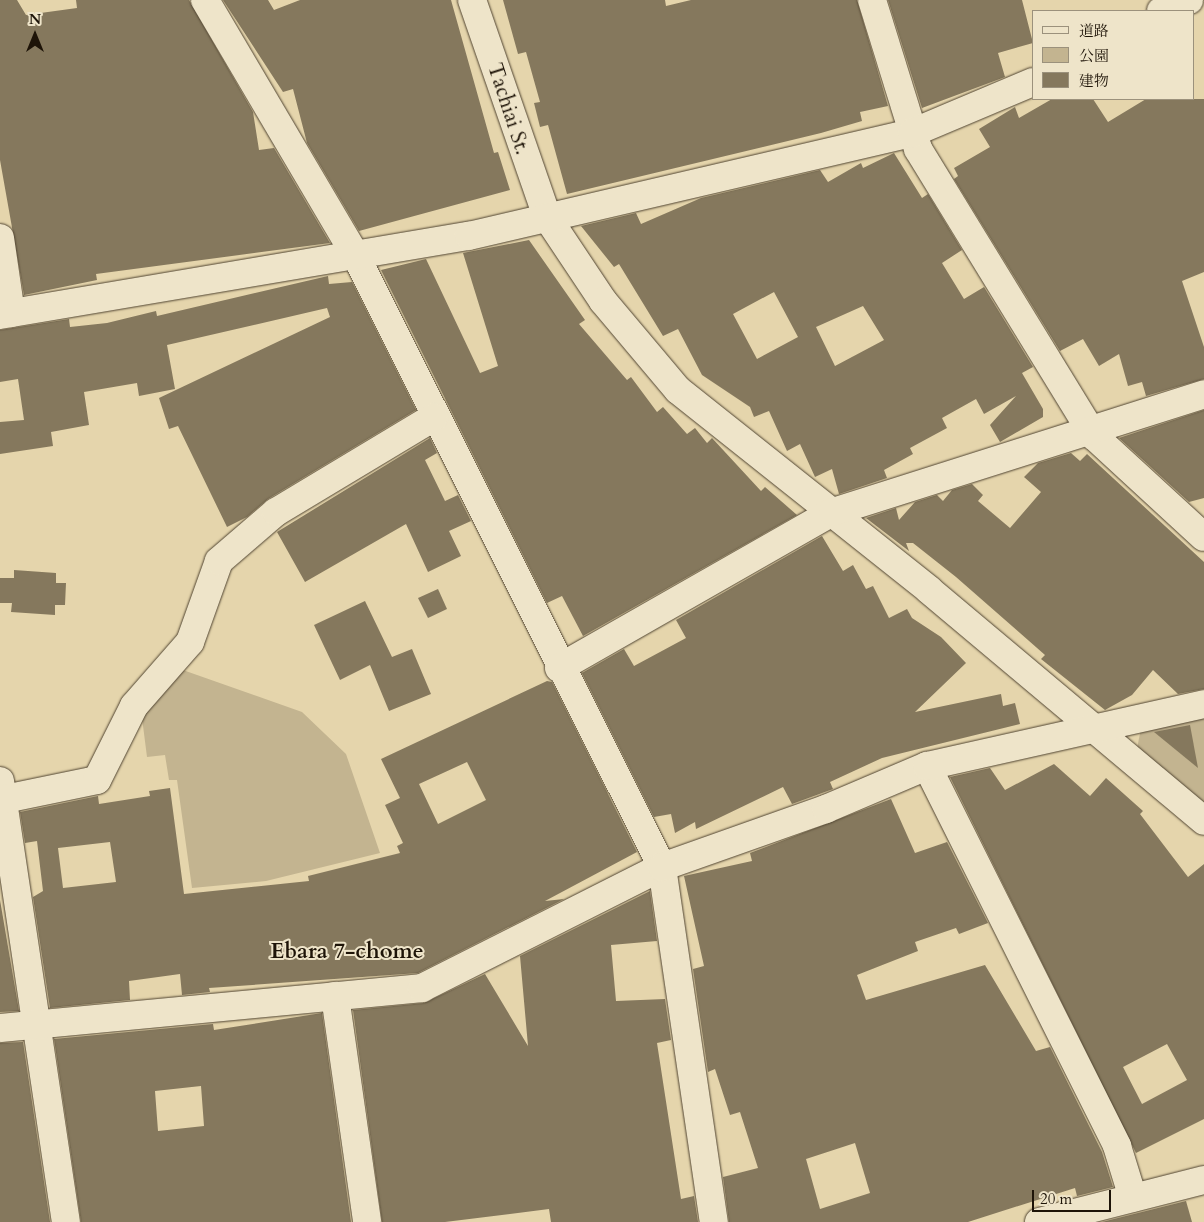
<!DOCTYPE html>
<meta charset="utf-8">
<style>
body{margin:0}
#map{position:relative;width:1204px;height:1222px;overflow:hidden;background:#e5d5ac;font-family:Cardo,"Noto Serif JP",serif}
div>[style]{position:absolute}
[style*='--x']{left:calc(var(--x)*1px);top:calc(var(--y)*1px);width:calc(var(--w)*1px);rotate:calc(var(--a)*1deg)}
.green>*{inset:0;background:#c3b490}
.building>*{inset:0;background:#85785d}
.roads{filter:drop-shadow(0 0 1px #504431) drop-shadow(0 0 1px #504431)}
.minor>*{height:28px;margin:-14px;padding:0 14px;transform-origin:14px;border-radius:14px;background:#eee4c9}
span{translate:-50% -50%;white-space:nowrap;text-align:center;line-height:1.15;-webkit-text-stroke:4px #eee4c9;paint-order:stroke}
.street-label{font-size:21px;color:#1e1408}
.neighbourhood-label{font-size:22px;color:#1e1408;font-weight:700}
.legend{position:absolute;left:1032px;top:10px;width:162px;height:90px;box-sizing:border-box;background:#eee4c9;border:1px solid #9b917c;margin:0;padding:6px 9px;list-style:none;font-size:15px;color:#1e1408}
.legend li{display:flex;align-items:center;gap:10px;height:25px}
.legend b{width:25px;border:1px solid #9b917c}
.north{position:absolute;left:10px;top:10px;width:50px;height:50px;-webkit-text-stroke:4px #eee4c9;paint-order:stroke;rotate:0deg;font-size:14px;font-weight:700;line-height:20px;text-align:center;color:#1e1408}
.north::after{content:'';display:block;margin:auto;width:18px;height:22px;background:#1e1408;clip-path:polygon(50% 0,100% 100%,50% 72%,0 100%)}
.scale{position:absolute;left:1032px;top:1190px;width:79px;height:22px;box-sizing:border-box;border:2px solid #1e1408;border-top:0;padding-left:6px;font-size:15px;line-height:18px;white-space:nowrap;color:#1e1408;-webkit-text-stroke:4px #eee4c9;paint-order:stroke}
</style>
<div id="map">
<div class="green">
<div style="clip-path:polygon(180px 669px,302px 712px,346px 754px,380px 853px,266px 881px,192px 888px,177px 780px,169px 780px,165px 755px,147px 757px,141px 710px)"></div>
<div style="clip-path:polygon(1204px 712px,1204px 804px,1137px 749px,1141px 728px)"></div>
</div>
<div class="building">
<div style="clip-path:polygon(0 0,17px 0,26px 15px,77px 8px,76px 0,189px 0,253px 112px,259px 150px,274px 148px,330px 243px,96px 274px,97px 280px,24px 295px,0 160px)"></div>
<div style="clip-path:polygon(223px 0,268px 0,274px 10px,300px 0,451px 0,494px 153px,498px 152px,510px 190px,359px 231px,307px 143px,293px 89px,283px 92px)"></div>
<div style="clip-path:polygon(503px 0,665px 0,666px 6px,691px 0,857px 0,888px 106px,860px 112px,862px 121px,821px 133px,567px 194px,548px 125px,540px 127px,534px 103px,540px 102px,526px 52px,518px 54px)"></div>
<div style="clip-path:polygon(888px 0,1022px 0,1033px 43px,998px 53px,1005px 77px,922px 108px)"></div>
<div style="clip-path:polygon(1052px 99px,1093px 99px,1108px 122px,1146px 99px,1204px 99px,1204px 272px,1182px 281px,1204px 347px,1204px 379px,1146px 396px,1142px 382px,1128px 386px,1119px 354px,1099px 366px,1083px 339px,1060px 351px,954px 179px,958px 176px,954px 168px,990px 147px,979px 129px,1015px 107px,1019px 118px)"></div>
<div style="clip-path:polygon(evenodd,894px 153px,922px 198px,928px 194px,962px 250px,942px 263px,964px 299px,984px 287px,1033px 367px,1022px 373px,1043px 409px,1043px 417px,1000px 442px,990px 425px,1016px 396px,984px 414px,976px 399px,942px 418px,947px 428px,910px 448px,913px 454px,884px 470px,887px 478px,839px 494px,832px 469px,815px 477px,800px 444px,787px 451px,769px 411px,754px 417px,750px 407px,702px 375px,678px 329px,663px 336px,619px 264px,614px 267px,581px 226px,636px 213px,641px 224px,701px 198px,820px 170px,828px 182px,861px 163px,863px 168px,894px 153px,774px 292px,798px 337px,757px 359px,733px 314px,774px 292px,894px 153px,863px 306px,884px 340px,835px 366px,816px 327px,863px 306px)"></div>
<div style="clip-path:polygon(529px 240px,585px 320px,579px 324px,627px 380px,631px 377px,657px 412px,663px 407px,687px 434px,695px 428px,707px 443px,712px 438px,761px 491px,765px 487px,797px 515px,583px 636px,562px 596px,547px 603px,381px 270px,426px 259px,480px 373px,498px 366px,463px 253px)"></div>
<div style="clip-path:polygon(328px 276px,329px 284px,352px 282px,416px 410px,268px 499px,247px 517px,227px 527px,178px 426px,169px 429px,159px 398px,330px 317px,327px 308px,167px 345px,175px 389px,139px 396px,137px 383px,84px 392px,89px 425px,51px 432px,53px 446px,0 454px,0 422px,24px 420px,18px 379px,0 382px,0 330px,69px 319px,70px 327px,107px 323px,156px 311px,157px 316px)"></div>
<div style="clip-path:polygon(1204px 410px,1204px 498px,1189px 502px,1119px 438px)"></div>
<div style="clip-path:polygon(430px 438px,437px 453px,425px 460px,445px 501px,458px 495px,471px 521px,449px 531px,461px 556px,428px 572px,406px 524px,305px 582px,277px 532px)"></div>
<div style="clip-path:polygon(1071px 453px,1080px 461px,1087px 454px,1204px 562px,1204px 689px,1178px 694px,1153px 670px,1132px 695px,1105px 710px,1041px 659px,1045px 655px,956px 577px,913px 543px,906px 543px,909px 551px,866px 518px,896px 508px,899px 520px,915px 502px,937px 495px,943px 501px,952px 490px,972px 484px,983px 495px,978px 501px,1010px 528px,1041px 492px,1024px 477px,1038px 463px)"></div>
<div style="clip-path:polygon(822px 536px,843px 571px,853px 565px,866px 589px,873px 586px,889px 618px,907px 609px,912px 618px,941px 637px,966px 663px,915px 712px,1001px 694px,1003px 706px,1015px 703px,1020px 724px,882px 758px,830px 782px,833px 789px,792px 804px,783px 787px,696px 829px,695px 822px,675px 833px,671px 814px,654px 817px,582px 673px,624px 649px,634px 666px,686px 638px,676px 620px)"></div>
<div style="clip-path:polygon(14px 570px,56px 573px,56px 583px,66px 583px,65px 605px,55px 605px,55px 615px,11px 612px,12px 603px,0 603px,0 578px,14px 578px)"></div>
<div style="clip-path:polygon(438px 589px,447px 609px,428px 618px,418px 598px)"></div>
<div style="clip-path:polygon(365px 601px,392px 657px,412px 649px,431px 694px,389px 711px,370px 665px,340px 680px,314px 625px)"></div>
<div style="clip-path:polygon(evenodd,547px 681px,552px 682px,637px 852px,545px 901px,564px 899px,418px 973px,209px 988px,210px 992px,182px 995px,180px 974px,129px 981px,130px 1000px,50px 1008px,33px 897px,43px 891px,37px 841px,25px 843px,20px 812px,98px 796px,99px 804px,150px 796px,149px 791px,170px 788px,184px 894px,309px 881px,308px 876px,400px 853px,397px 846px,403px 843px,385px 805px,400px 798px,381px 759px,547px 681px,467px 762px,486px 800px,438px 824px,419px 784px,467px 762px,547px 681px,110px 842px,116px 882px,63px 888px,58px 848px,110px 842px)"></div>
<div style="clip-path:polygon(1190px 725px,1198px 768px,1154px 732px)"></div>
<div style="clip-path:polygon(evenodd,1054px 764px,1090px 796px,1106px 778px,1143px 811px,1140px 814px,1188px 877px,1204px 864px,1204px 1119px,1136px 1153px,950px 777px,990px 768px,1005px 790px,1054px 764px,1167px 1044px,1187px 1080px,1142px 1104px,1123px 1067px,1167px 1044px)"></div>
<div style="clip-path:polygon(evenodd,891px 799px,915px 853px,947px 842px,988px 923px,959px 934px,956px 928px,915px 942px,918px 951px,857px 975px,866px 1000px,985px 965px,1036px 1051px,1050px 1047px,1102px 1152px,1113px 1187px,1077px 1196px,1075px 1188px,968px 1222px,729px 1222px,723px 1177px,758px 1168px,740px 1112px,730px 1115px,715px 1069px,708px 1072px,693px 969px,704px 966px,684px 876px,752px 861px,750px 853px,891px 799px,855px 1143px,870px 1193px,820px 1209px,806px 1159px,855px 1143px)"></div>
<div style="clip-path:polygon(650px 891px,657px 941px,611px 945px,616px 1001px,665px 999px,671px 1040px,657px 1043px,681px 1199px,694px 1196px,698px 1222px,551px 1222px,549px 1209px,445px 1222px,382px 1222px,353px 1010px,424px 1003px,485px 974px,528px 1046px,520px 956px)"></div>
<div style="clip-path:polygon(0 900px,19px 1011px,0 1012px)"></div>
<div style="clip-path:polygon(evenodd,322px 1013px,351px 1222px,81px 1222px,54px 1039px,213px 1024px,214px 1030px,322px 1013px,201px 1086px,204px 1126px,158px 1131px,155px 1091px,201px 1086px)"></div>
<div style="clip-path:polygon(23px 1042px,50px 1222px,0 1222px,0 1043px)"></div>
<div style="clip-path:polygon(1186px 1201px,1192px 1222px,1102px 1222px)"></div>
</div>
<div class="roads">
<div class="minor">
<div style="--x:205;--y:0;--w:297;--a:59.5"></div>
<div style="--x:356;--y:256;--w:683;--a:63.4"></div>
<div style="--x:662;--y:867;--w:359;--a:81.7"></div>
<div style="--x:472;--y:0;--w:230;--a:70.9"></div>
<div style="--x:547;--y:217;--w:101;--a:56.3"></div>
<div style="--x:603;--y:301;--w:116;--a:49.9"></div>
<div style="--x:678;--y:390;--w:321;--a:38.5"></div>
<div style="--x:929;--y:590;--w:359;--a:40"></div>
<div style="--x:872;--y:0;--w:156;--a:72.8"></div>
<div style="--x:918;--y:149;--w:337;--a:58.5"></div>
<div style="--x:1094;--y:436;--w:149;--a:42.6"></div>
<div style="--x:1161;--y:11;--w:30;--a:-21"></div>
<div style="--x:0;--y:238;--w:76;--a:81.7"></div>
<div style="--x:0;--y:315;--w:476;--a:-9.6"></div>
<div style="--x:469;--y:236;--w:455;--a:-13.1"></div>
<div style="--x:912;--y:133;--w:131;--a:-22.9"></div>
<div style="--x:559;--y:668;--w:315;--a:-29.7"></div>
<div style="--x:833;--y:512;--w:389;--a:-17.6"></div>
<div style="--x:927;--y:766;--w:425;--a:63.4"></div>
<div style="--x:1117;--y:1146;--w:54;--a:72.9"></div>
<div style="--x:0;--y:781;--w:446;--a:81.5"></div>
<div style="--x:0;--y:800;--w:99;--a:-11.7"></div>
<div style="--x:97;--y:780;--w:83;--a:-63.4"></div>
<div style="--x:134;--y:706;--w:85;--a:-48.8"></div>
<div style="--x:190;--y:642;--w:86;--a:-70.3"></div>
<div style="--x:219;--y:561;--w:75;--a:-40.7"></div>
<div style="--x:276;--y:512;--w:184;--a:-31"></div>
<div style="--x:335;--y:996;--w:228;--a:81.9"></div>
<div style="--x:0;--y:1028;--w:424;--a:-5.4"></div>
<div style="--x:422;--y:988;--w:269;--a:-26.8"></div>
<div style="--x:662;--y:867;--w:174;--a:-19.5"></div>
<div style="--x:826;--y:809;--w:110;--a:-23.1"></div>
<div style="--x:927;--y:766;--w:284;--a:-12.6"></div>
<div style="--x:1039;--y:1222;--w:170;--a:-14.3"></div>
</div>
</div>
<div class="street-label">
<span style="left:508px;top:109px;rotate:72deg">Tachiai St.</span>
</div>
<div class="neighbourhood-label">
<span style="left:347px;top:952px">Ebara 7-chome</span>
</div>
<ul class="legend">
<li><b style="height:6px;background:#eee4c9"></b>道路</li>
<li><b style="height:14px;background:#c3b490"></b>公園</li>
<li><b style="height:14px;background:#85785d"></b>建物</li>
</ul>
<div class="north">N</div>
<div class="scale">20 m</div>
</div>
